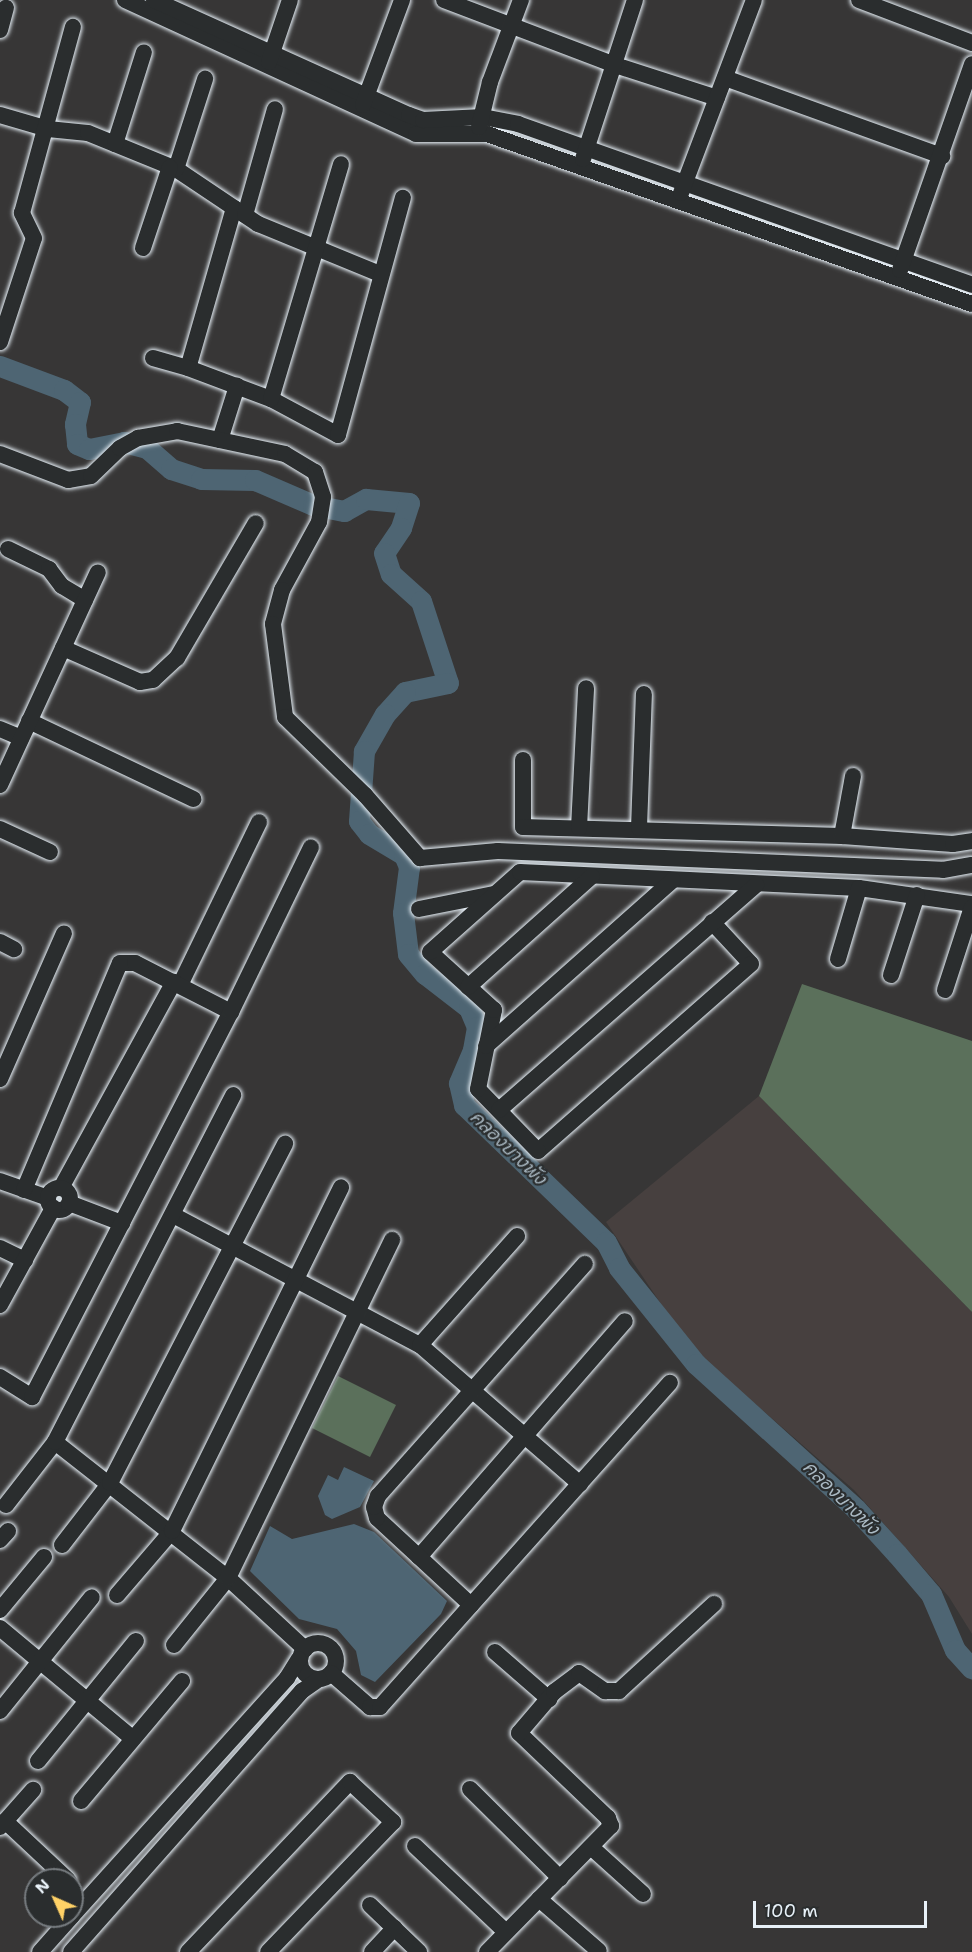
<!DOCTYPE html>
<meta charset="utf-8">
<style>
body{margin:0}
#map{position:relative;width:972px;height:1952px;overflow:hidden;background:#373636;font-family:"Shantell Sans","Playpen Sans Thai",sans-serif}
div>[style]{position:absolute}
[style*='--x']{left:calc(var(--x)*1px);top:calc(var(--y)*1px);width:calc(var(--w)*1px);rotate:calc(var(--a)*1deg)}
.built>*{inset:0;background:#47403f}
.green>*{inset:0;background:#5b705b}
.water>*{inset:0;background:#4e6573}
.river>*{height:21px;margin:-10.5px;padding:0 10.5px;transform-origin:10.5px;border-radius:10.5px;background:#4e6573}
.roads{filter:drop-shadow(0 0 2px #e8f1f8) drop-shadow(0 0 2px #e8f1f8)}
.minor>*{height:16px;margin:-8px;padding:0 8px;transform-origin:8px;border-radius:8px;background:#2a2d2e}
.minor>.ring{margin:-8px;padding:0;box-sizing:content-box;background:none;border:16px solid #2a2d2e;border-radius:50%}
span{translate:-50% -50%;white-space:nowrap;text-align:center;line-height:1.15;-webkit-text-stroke:4.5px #2a2d2e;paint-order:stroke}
.water-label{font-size:18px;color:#aab9c3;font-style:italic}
.north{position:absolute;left:24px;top:1868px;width:60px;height:60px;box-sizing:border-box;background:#2a2d2e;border:2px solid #767b7f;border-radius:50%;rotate:315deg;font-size:16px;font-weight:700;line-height:24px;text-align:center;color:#e8f1f8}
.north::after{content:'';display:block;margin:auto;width:21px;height:27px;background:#ffd166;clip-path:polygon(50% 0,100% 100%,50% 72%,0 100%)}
.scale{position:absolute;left:753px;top:1901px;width:174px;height:27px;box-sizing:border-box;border:3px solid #e8f1f8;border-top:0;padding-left:8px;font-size:18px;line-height:21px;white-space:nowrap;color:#e8f1f8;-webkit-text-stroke:4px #2a2d2e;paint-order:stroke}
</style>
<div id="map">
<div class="built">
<div style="clip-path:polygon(759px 1096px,972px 1312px,972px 1634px,949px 1597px,854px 1490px,690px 1347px,606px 1222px)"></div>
</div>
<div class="green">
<div style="clip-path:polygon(802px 984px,972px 1041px,972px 1312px,759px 1096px)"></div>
<div style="clip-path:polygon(338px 1376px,396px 1405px,370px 1457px,312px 1428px)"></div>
</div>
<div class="water">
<div style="clip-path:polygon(344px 1467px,374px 1481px,360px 1507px,332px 1519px,325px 1515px,318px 1496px,328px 1475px,338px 1480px)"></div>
<div style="clip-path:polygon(354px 1524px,374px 1532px,447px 1601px,441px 1614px,375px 1682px,361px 1675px,356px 1651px,337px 1629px,299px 1619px,250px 1571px,270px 1526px,292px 1539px)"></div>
</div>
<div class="river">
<div style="--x:0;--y:366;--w:68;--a:20.6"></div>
<div style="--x:64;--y:390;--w:20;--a:37"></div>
<div style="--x:80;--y:402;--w:23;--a:103"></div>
<div style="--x:75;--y:424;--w:20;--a:84"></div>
<div style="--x:77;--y:444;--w:13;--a:23"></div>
<div style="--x:89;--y:449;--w:36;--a:-11"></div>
<div style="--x:124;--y:442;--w:24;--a:15"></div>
<div style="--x:147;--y:448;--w:32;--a:41"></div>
<div style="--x:171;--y:469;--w:32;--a:18"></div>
<div style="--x:201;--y:479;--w:54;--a:1.1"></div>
<div style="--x:255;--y:480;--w:63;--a:23.3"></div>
<div style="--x:313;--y:505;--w:32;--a:11"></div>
<div style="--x:344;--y:511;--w:25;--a:-29"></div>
<div style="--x:366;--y:499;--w:43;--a:5.3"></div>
<div style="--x:409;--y:503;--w:26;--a:108"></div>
<div style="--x:401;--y:528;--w:30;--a:124"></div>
<div style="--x:384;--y:553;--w:22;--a:72"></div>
<div style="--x:391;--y:574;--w:40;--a:42"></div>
<div style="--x:421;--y:601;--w:86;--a:71.8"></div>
<div style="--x:448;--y:683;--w:44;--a:168.2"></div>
<div style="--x:405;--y:692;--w:30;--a:132"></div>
<div style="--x:385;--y:714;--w:43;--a:119.6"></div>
<div style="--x:364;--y:751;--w:70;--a:94.1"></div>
<div style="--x:359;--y:821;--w:16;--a:52"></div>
<div style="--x:369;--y:834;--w:41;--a:31"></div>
<div style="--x:404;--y:855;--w:13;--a:67"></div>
<div style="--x:409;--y:867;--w:46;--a:97.4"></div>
<div style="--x:403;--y:913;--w:41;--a:83"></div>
<div style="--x:408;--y:954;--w:26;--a:50"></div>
<div style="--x:425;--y:974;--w:56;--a:37.7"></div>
<div style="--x:469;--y:1008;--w:21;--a:67"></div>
<div style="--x:477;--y:1027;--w:23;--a:100"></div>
<div style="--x:473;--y:1050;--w:36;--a:113"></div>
<div style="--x:459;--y:1083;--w:23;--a:77"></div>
<div style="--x:464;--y:1105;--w:197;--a:44"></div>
<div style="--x:606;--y:1242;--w:29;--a:63"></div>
<div style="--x:619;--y:1268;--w:123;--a:51.3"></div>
<div style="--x:696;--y:1364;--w:216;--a:42.2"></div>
<div style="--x:856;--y:1509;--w:61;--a:47.7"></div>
<div style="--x:897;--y:1554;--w:52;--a:49.6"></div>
<div style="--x:931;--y:1594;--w:61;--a:66.8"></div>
<div style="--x:955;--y:1650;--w:25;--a:48"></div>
</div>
<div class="roads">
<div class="minor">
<div style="--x:125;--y:0;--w:320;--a:24.7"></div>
<div style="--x:416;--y:134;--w:71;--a:0"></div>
<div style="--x:487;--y:134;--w:514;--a:19.32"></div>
<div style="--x:154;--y:0;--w:280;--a:24.3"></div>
<div style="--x:409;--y:115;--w:15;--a:20"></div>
<div style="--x:423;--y:120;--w:60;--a:-2.9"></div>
<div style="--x:483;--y:117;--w:36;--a:11"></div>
<div style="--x:518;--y:124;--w:482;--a:19.5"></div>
<div style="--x:444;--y:0;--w:183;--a:20.8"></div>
<div style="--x:615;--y:65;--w:107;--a:17.9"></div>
<div style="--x:859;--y:0;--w:121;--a:20.8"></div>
<div style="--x:0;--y:30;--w:23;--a:-75"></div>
<div style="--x:269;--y:62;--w:65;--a:-71.3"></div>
<div style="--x:725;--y:78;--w:231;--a:19.8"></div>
<div style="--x:363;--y:105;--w:112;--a:-69.6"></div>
<div style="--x:0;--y:115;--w:50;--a:16.3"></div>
<div style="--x:48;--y:129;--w:40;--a:5.7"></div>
<div style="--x:88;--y:133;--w:95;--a:22.2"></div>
<div style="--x:176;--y:169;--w:99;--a:33.9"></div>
<div style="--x:258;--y:224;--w:132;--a:22.3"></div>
<div style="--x:479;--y:127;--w:46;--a:-76.3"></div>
<div style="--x:490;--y:82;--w:88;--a:-69.3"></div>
<div style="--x:115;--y:144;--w:96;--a:-72.5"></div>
<div style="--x:583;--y:159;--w:167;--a:-71.9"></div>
<div style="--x:176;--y:169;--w:95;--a:-72.1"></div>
<div style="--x:681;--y:193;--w:206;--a:-69.3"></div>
<div style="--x:234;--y:208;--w:166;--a:106"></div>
<div style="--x:188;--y:368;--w:89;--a:20.5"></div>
<div style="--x:271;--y:399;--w:76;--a:28.2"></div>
<div style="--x:338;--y:435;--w:246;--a:-74.7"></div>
<div style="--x:245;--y:215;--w:110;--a:-74.2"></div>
<div style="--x:143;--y:248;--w:85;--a:-71.6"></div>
<div style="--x:900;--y:270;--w:218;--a:-70.7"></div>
<div style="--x:0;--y:342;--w:109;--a:-71.9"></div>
<div style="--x:34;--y:238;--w:28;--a:-116"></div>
<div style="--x:22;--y:213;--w:193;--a:-74.7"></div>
<div style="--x:153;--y:358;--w:36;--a:16"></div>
<div style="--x:271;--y:399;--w:245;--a:-73.4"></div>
<div style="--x:220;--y:440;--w:57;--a:-72.5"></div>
<div style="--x:0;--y:454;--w:73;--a:20.9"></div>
<div style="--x:68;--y:480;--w:23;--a:-10"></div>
<div style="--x:91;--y:476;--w:40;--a:-44"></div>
<div style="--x:120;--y:448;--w:21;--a:-29"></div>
<div style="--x:138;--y:438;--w:40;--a:-10"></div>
<div style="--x:177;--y:431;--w:110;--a:12"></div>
<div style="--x:285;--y:454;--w:35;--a:31"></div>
<div style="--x:315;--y:472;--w:26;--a:72"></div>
<div style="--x:323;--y:497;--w:25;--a:99"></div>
<div style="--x:319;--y:522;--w:77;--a:118.6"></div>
<div style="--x:282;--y:590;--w:35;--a:105"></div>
<div style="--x:273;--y:624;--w:94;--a:82.6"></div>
<div style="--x:285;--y:717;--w:112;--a:44.3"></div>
<div style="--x:365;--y:795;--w:84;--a:48.9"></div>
<div style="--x:420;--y:858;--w:78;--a:-5.1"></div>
<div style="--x:498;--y:851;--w:445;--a:2.4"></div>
<div style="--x:943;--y:870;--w:29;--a:-10"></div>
<div style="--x:8;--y:549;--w:46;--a:26"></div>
<div style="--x:49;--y:569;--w:21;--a:53"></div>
<div style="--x:62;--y:586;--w:27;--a:31"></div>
<div style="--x:63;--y:648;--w:84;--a:23.8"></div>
<div style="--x:140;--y:682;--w:13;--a:-9"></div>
<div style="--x:153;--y:680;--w:33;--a:-43"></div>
<div style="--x:177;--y:658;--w:156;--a:-59.7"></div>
<div style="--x:29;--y:721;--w:182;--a:25.4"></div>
<div style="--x:0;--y:729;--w:23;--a:23"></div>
<div style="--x:523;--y:760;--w:67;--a:90"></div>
<div style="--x:523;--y:827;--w:319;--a:1.6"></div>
<div style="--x:842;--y:836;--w:111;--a:4.1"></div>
<div style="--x:953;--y:844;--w:19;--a:-9"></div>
<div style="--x:0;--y:785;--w:234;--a:-65.3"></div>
<div style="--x:579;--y:828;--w:140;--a:-87.1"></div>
<div style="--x:639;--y:828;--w:134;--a:-87.9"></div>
<div style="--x:0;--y:829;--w:55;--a:24.7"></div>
<div style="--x:842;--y:836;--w:61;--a:-79.6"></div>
<div style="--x:419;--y:909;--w:76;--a:-11.3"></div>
<div style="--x:712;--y:922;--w:57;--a:47.1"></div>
<div style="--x:751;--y:964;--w:283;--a:138.7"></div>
<div style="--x:538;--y:1151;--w:86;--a:-134.1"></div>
<div style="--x:478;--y:1089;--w:81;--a:-78.6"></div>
<div style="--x:494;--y:1010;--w:86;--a:-137.8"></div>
<div style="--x:430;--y:952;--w:120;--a:-41.6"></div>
<div style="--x:520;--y:872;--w:339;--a:2.7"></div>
<div style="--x:859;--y:888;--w:114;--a:8.1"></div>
<div style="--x:0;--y:942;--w:16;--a:27"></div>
<div style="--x:838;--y:959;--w:74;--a:-73.5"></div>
<div style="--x:891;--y:975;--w:84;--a:-72"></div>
<div style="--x:180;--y:985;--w:181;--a:-64.1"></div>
<div style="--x:468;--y:987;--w:166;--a:-41.8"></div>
<div style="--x:945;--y:990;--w:87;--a:-72"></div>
<div style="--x:486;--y:1046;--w:250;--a:-41.6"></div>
<div style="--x:0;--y:1079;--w:159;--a:-66.3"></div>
<div style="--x:499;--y:1110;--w:342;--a:-41.2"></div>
<div style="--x:0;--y:1181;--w:51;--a:19.5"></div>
<div style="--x:61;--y:1188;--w:235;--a:-61.3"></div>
<div class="ring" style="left:48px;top:1188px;width:6px;height:6px"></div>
<div style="--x:24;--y:1190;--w:246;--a:-67.1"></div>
<div style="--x:120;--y:963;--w:15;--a:0"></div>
<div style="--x:135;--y:963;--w:108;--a:27"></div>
<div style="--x:69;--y:1203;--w:57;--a:20.7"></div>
<div style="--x:173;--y:1215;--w:279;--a:27.8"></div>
<div style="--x:420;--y:1345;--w:212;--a:41"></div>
<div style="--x:0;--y:1248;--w:28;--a:26"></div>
<div style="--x:0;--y:1305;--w:111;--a:-61.3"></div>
<div style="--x:420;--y:1345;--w:146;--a:-48.3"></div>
<div style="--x:0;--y:1377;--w:38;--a:32"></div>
<div style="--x:32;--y:1397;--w:433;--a:-62.7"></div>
<div style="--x:231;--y:1012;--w:183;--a:-64.1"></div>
<div style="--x:55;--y:1442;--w:220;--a:38.2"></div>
<div style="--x:228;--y:1578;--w:105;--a:42.7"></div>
<div style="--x:6;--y:1505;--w:80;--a:-52.1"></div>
<div style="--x:55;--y:1442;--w:390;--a:-62.8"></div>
<div style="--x:0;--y:1540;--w:12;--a:-48"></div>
<div style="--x:62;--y:1545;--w:78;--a:-52.3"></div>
<div style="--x:110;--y:1483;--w:382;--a:-62.7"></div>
<div style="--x:419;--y:1557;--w:313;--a:-48.9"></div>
<div style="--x:117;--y:1595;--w:84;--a:-49.3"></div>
<div style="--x:172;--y:1531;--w:383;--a:-63.8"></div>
<div style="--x:471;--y:1605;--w:128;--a:-137.2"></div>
<div style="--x:377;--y:1518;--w:11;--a:-105"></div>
<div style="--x:374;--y:1507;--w:12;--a:-70"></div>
<div style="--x:378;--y:1496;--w:311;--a:-48.3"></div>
<div style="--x:0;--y:1610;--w:69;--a:-50.3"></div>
<div style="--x:0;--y:1628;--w:173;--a:39.8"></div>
<div class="ring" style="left:300px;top:1643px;width:20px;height:20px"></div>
<div style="--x:174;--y:1645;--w:86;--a:-51.1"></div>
<div style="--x:228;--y:1578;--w:376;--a:-64.1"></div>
<div style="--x:495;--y:1652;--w:72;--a:41"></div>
<div style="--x:331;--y:1673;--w:52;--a:41.1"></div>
<div style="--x:370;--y:1707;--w:10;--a:0"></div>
<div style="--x:380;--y:1707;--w:435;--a:-48.2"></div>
<div style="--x:0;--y:1711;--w:146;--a:-51.1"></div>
<div style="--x:38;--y:1761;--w:155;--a:-50.8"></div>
<div style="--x:470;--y:1789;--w:127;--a:44.7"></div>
<div style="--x:81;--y:1801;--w:157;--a:-49.9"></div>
<div style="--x:5;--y:1821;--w:86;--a:43.1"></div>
<div style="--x:0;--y:1827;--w:50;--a:-48.3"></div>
<div style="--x:415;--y:1846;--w:125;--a:43.4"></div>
<div style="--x:591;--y:1847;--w:70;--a:42.1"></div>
<div style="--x:539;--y:1899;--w:79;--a:40.9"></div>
<div style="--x:370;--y:1905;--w:68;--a:43.8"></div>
<div style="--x:72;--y:1916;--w:321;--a:-47.9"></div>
<div style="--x:287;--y:1678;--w:22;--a:-58"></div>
<div style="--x:40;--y:1952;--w:48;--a:-48.4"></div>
<div style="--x:71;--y:1952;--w:349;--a:-48.5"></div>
<div style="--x:302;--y:1691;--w:21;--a:-35"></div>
<div style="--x:188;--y:1952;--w:235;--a:-46.4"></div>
<div style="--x:350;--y:1782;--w:59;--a:42.9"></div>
<div style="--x:393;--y:1822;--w:180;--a:133.9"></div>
<div style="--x:372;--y:1952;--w:33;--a:-47"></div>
<div style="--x:487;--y:1952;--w:177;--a:-45.5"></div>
<div style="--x:611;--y:1826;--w:9;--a:-111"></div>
<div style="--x:608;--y:1818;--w:123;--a:-136.3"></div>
<div style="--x:519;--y:1733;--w:54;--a:-49.5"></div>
<div style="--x:554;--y:1692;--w:31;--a:-37"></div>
<div style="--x:579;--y:1673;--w:32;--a:35"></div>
<div style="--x:605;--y:1691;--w:14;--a:0"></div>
<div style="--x:619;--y:1691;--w:129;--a:-42.5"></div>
</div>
</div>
<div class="water-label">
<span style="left:508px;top:1148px;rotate:44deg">คลองบางพัง</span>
<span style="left:841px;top:1498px;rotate:44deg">คลองบางพัง</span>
</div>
<div class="north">N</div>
<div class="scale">100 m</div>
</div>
